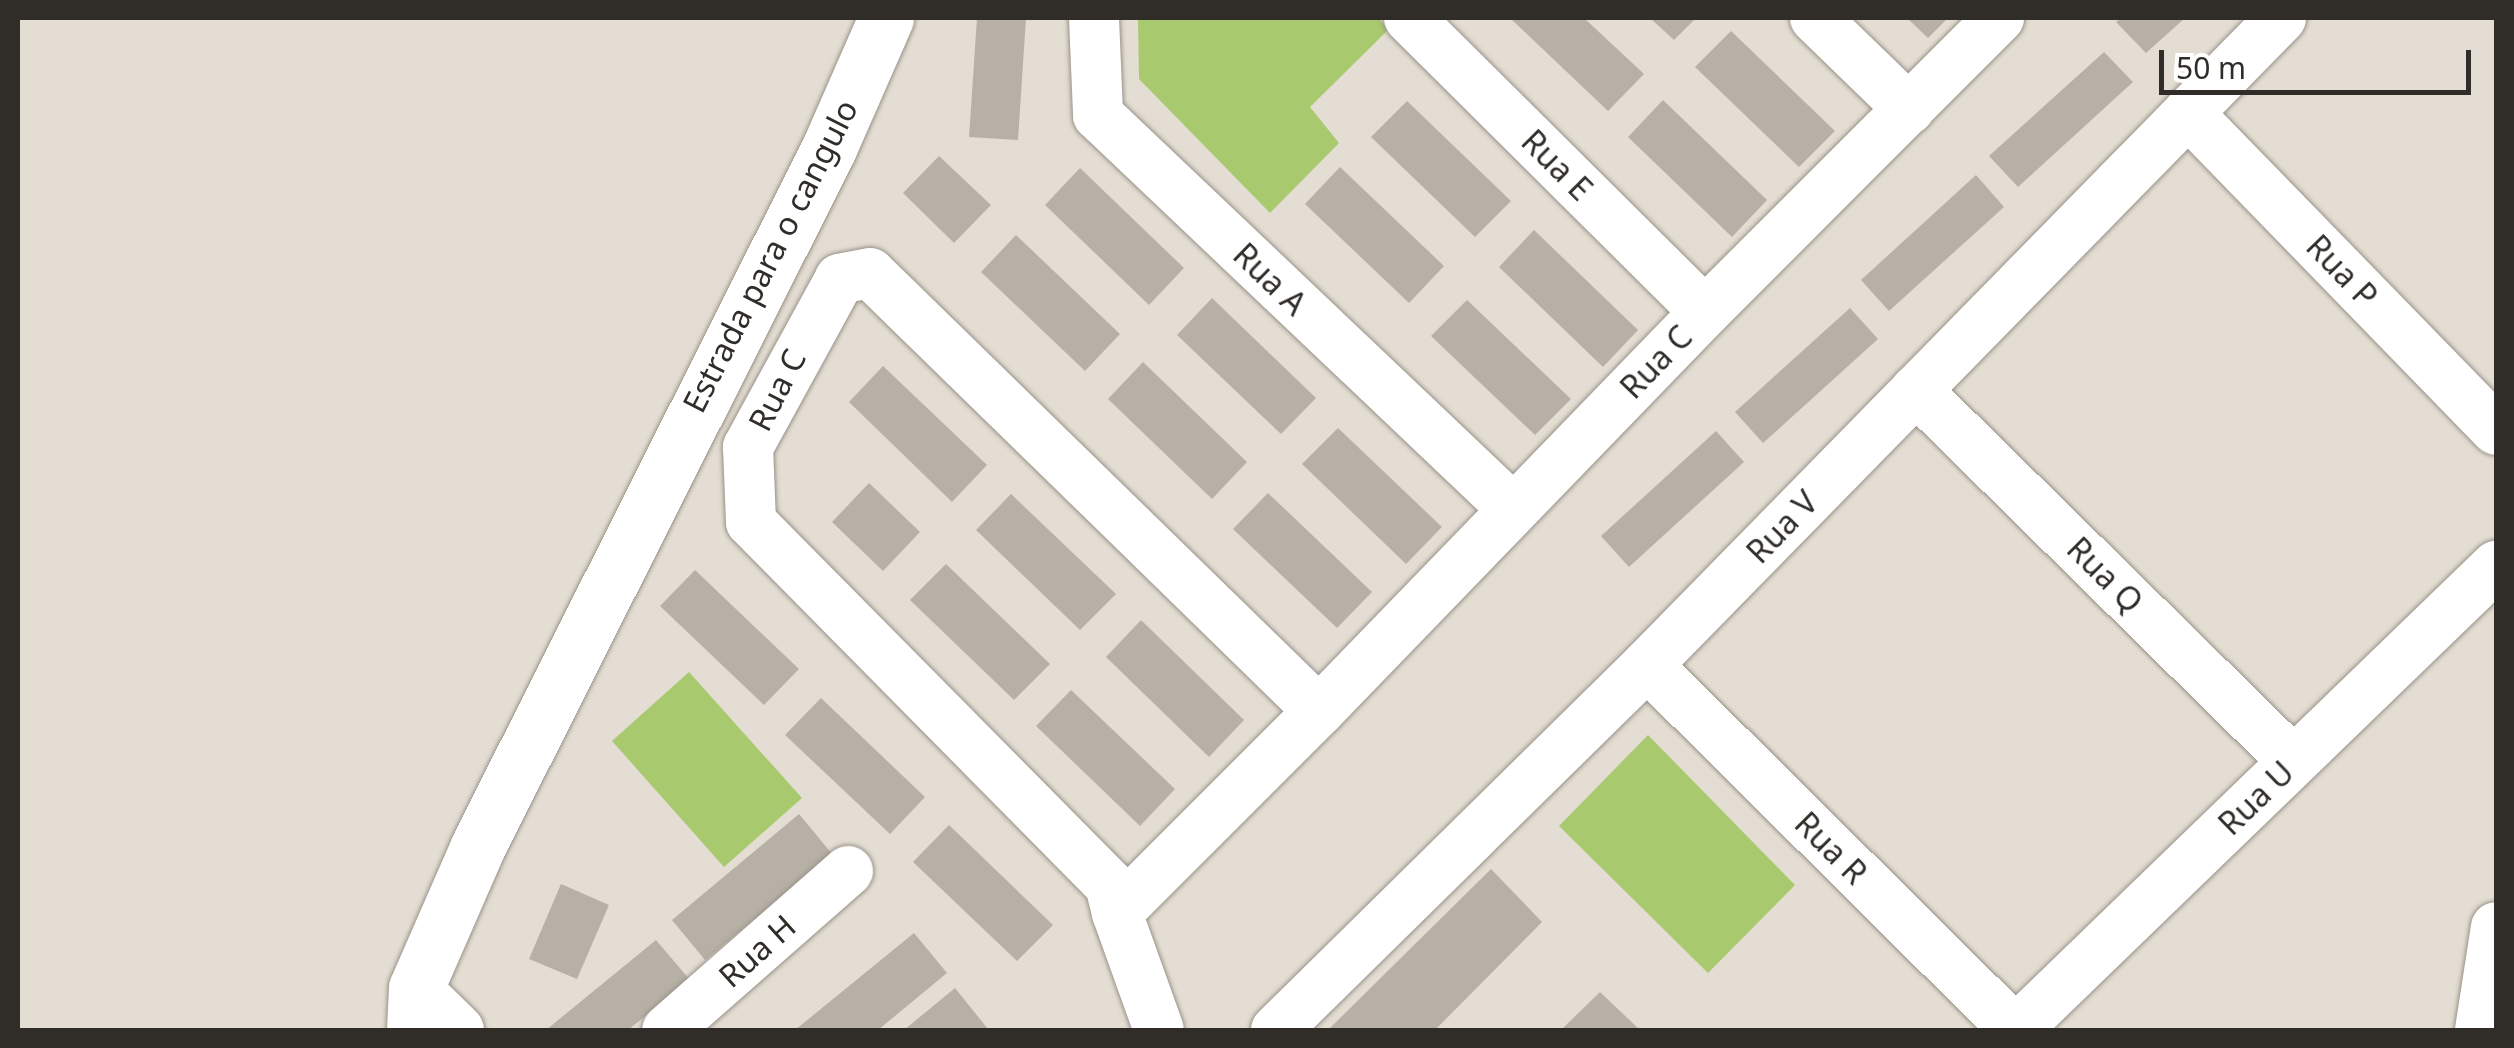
<!DOCTYPE html>
<style>
body{margin:0}
#map{position:relative;width:2514px;height:1048px;overflow:hidden;background:#e4ddd3;font-family:"Noto Sans",sans-serif}
div>[style]{position:absolute}
[style*='--x']{left:calc(var(--x)*1px);top:calc(var(--y)*1px);width:calc(var(--w)*1px);rotate:calc(var(--a)*1deg)}
.green>*{inset:0;background:#a8c96d}
.building>*{inset:0;background:#b7b0a6}
.roads{filter:drop-shadow(0 0 2px #989288) drop-shadow(0 0 2px #989288)}
.street>*{height:50px;margin:-25px;padding:0 25px;transform-origin:25px;border-radius:25px;background:#fff}
.secondary>*{height:55px;margin:-27.5px;padding:0 27.5px;transform-origin:27.5px;border-radius:27.5px;background:#fff}
span{translate:-50% -50%;white-space:nowrap;text-align:center;line-height:1.15;-webkit-text-stroke:8px #fff;paint-order:stroke}
.street-label{font-size:32px;color:#302d29}
.frame{position:absolute;inset:0;border:20px solid #302d29;pointer-events:none}
.scale{position:absolute;left:2159px;top:50px;width:312px;height:45px;box-sizing:border-box;border:5px solid #302d29;border-top:0;padding-left:12px;font-size:30px;line-height:35px;white-space:nowrap;color:#302d29;-webkit-text-stroke:8px #fff;paint-order:stroke}
</style>
<div id="map">
<div class="green">
<div style="clip-path:polygon(1138px 18px,1378px 18px,1389px 29px,1310px 107px,1339px 143px,1270px 213px,1139px 79px)"></div>
<div style="clip-path:polygon(689px 672px,802px 798px,724px 867px,612px 741px)"></div>
<div style="clip-path:polygon(1648px 735px,1795px 885px,1708px 973px,1559px 826px)"></div>
</div>
<div class="building">
<div style="clip-path:polygon(977px 18px,1026px 18px,1018px 140px,969px 137px)"></div>
<div style="clip-path:polygon(1510px 18px,1584px 18px,1644px 74px,1608px 111px)"></div>
<div style="clip-path:polygon(1650px 18px,1696px 18px,1674px 40px)"></div>
<div style="clip-path:polygon(1907px 18px,1948px 18px,1928px 38px)"></div>
<div style="clip-path:polygon(2122px 18px,2185px 18px,2146px 53px,2116px 22px)"></div>
<div style="clip-path:polygon(1731px 31px,1835px 131px,1799px 167px,1695px 67px)"></div>
<div style="clip-path:polygon(2104px 52px,2133px 82px,2018px 187px,1989px 156px)"></div>
<div style="clip-path:polygon(1663px 100px,1767px 200px,1732px 237px,1628px 137px)"></div>
<div style="clip-path:polygon(1407px 101px,1511px 201px,1475px 237px,1371px 137px)"></div>
<div style="clip-path:polygon(939px 156px,991px 205px,954px 243px,903px 193px)"></div>
<div style="clip-path:polygon(1340px 167px,1444px 266px,1409px 303px,1305px 204px)"></div>
<div style="clip-path:polygon(1080px 168px,1184px 268px,1149px 305px,1045px 205px)"></div>
<div style="clip-path:polygon(1976px 175px,2004px 207px,1889px 311px,1861px 280px)"></div>
<div style="clip-path:polygon(1534px 230px,1638px 330px,1603px 367px,1499px 267px)"></div>
<div style="clip-path:polygon(1016px 235px,1120px 334px,1085px 371px,981px 272px)"></div>
<div style="clip-path:polygon(1212px 298px,1316px 398px,1281px 434px,1177px 335px)"></div>
<div style="clip-path:polygon(1467px 300px,1571px 399px,1535px 435px,1431px 336px)"></div>
<div style="clip-path:polygon(1850px 308px,1878px 339px,1763px 443px,1735px 412px)"></div>
<div style="clip-path:polygon(1143px 362px,1247px 462px,1212px 499px,1108px 399px)"></div>
<div style="clip-path:polygon(883px 366px,987px 465px,952px 502px,849px 402px)"></div>
<div style="clip-path:polygon(1338px 428px,1442px 527px,1406px 564px,1302px 464px)"></div>
<div style="clip-path:polygon(1716px 431px,1744px 462px,1629px 567px,1601px 536px)"></div>
<div style="clip-path:polygon(869px 483px,920px 532px,883px 571px,832px 522px)"></div>
<div style="clip-path:polygon(1268px 493px,1372px 592px,1337px 628px,1233px 529px)"></div>
<div style="clip-path:polygon(1011px 494px,1116px 594px,1080px 630px,976px 530px)"></div>
<div style="clip-path:polygon(946px 564px,1050px 664px,1014px 700px,910px 600px)"></div>
<div style="clip-path:polygon(695px 570px,799px 669px,764px 705px,660px 606px)"></div>
<div style="clip-path:polygon(1141px 620px,1244px 720px,1209px 757px,1106px 657px)"></div>
<div style="clip-path:polygon(1071px 690px,1175px 789px,1140px 826px,1036px 726px)"></div>
<div style="clip-path:polygon(821px 698px,925px 797px,890px 834px,785px 735px)"></div>
<div style="clip-path:polygon(799px 814px,833px 855px,705px 960px,672px 920px)"></div>
<div style="clip-path:polygon(949px 825px,1053px 925px,1017px 961px,913px 862px)"></div>
<div style="clip-path:polygon(1491px 869px,1542px 922px,1435px 1030px,1328px 1030px)"></div>
<div style="clip-path:polygon(561px 884px,609px 905px,577px 979px,529px 959px)"></div>
<div style="clip-path:polygon(914px 933px,947px 973px,878px 1030px,795px 1030px)"></div>
<div style="clip-path:polygon(656px 940px,690px 980px,628px 1030px,546px 1030px)"></div>
<div style="clip-path:polygon(955px 988px,988px 1029px,904px 1030px)"></div>
<div style="clip-path:polygon(1600px 992px,1640px 1030px,1561px 1030px)"></div>
</div>
<div class="roads">
<div class="street">
<div style="--x:1094;--y:18;--w:97;--a:87.6"></div>
<div style="--x:1098;--y:115;--w:572;--a:43.51"></div>
<div style="--x:1409;--y:18;--w:417;--a:44.8"></div>
<div style="--x:1815;--y:18;--w:131;--a:44.1"></div>
<div style="--x:2188;--y:113;--w:442;--a:45.8"></div>
<div style="--x:1916;--y:390;--w:529;--a:44.54"></div>
<div style="--x:1647;--y:665;--w:518;--a:44.77"></div>
<div style="--x:1319;--y:711;--w:627;--a:-135.71"></div>
<div style="--x:870;--y:273;--w:31;--a:169"></div>
<div style="--x:840;--y:279;--w:192;--a:118.7"></div>
<div style="--x:748;--y:447;--w:75;--a:87.7"></div>
<div style="--x:751;--y:522;--w:511;--a:45.32"></div>
<div style="--x:1110;--y:885;--w:29;--a:76"></div>
<div style="--x:1117;--y:913;--w:286;--a:-45"></div>
<div style="--x:1319;--y:711;--w:555;--a:-45.95"></div>
<div style="--x:1705;--y:312;--w:416;--a:-45"></div>
<div style="--x:1117;--y:913;--w:124;--a:70.3"></div>
<div style="--x:416;--y:988;--w:60;--a:44.3"></div>
<div style="--x:667;--y:1030;--w:241;--a:-41.3"></div>
<div style="--x:1276;--y:1030;--w:520;--a:-44.53"></div>
<div style="--x:1647;--y:665;--w:906;--a:-45.58"></div>
<div style="--x:2016;--y:1030;--w:668;--a:-44.03"></div>
<div style="--x:2480;--y:1030;--w:104;--a:-81.2"></div>
</div>
<div class="secondary">
<div style="--x:414;--y:1030;--w:42;--a:-87.3"></div>
<div style="--x:416;--y:988;--w:155;--a:-66.4"></div>
<div style="--x:478;--y:846;--w:781;--a:-63.3"></div>
<div style="--x:829;--y:148;--w:142;--a:-66.3"></div>
</div>
</div>
<div class="street-label">
<span style="left:1557px;top:165px;rotate:45deg">Rua E</span>
<span style="left:770px;top:256px;rotate:-63deg">Estrada para o cangulo</span>
<span style="left:2342px;top:271px;rotate:46deg">Rua P</span>
<span style="left:1270px;top:279px;rotate:44deg">Rua A</span>
<span style="left:1656px;top:362px;rotate:-46deg">Rua C</span>
<span style="left:777px;top:390px;rotate:-63deg">Rua C</span>
<span style="left:1782px;top:527px;rotate:-46deg">Rua V</span>
<span style="left:2105px;top:575px;rotate:45deg">Rua Q</span>
<span style="left:2256px;top:798px;rotate:-44deg">Rua U</span>
<span style="left:1831px;top:848px;rotate:45deg">Rua R</span>
<span style="left:757px;top:951px;rotate:-42deg">Rua H</span>
</div>
<div class="frame"></div>
<div class="scale">50 m</div>
</div>
